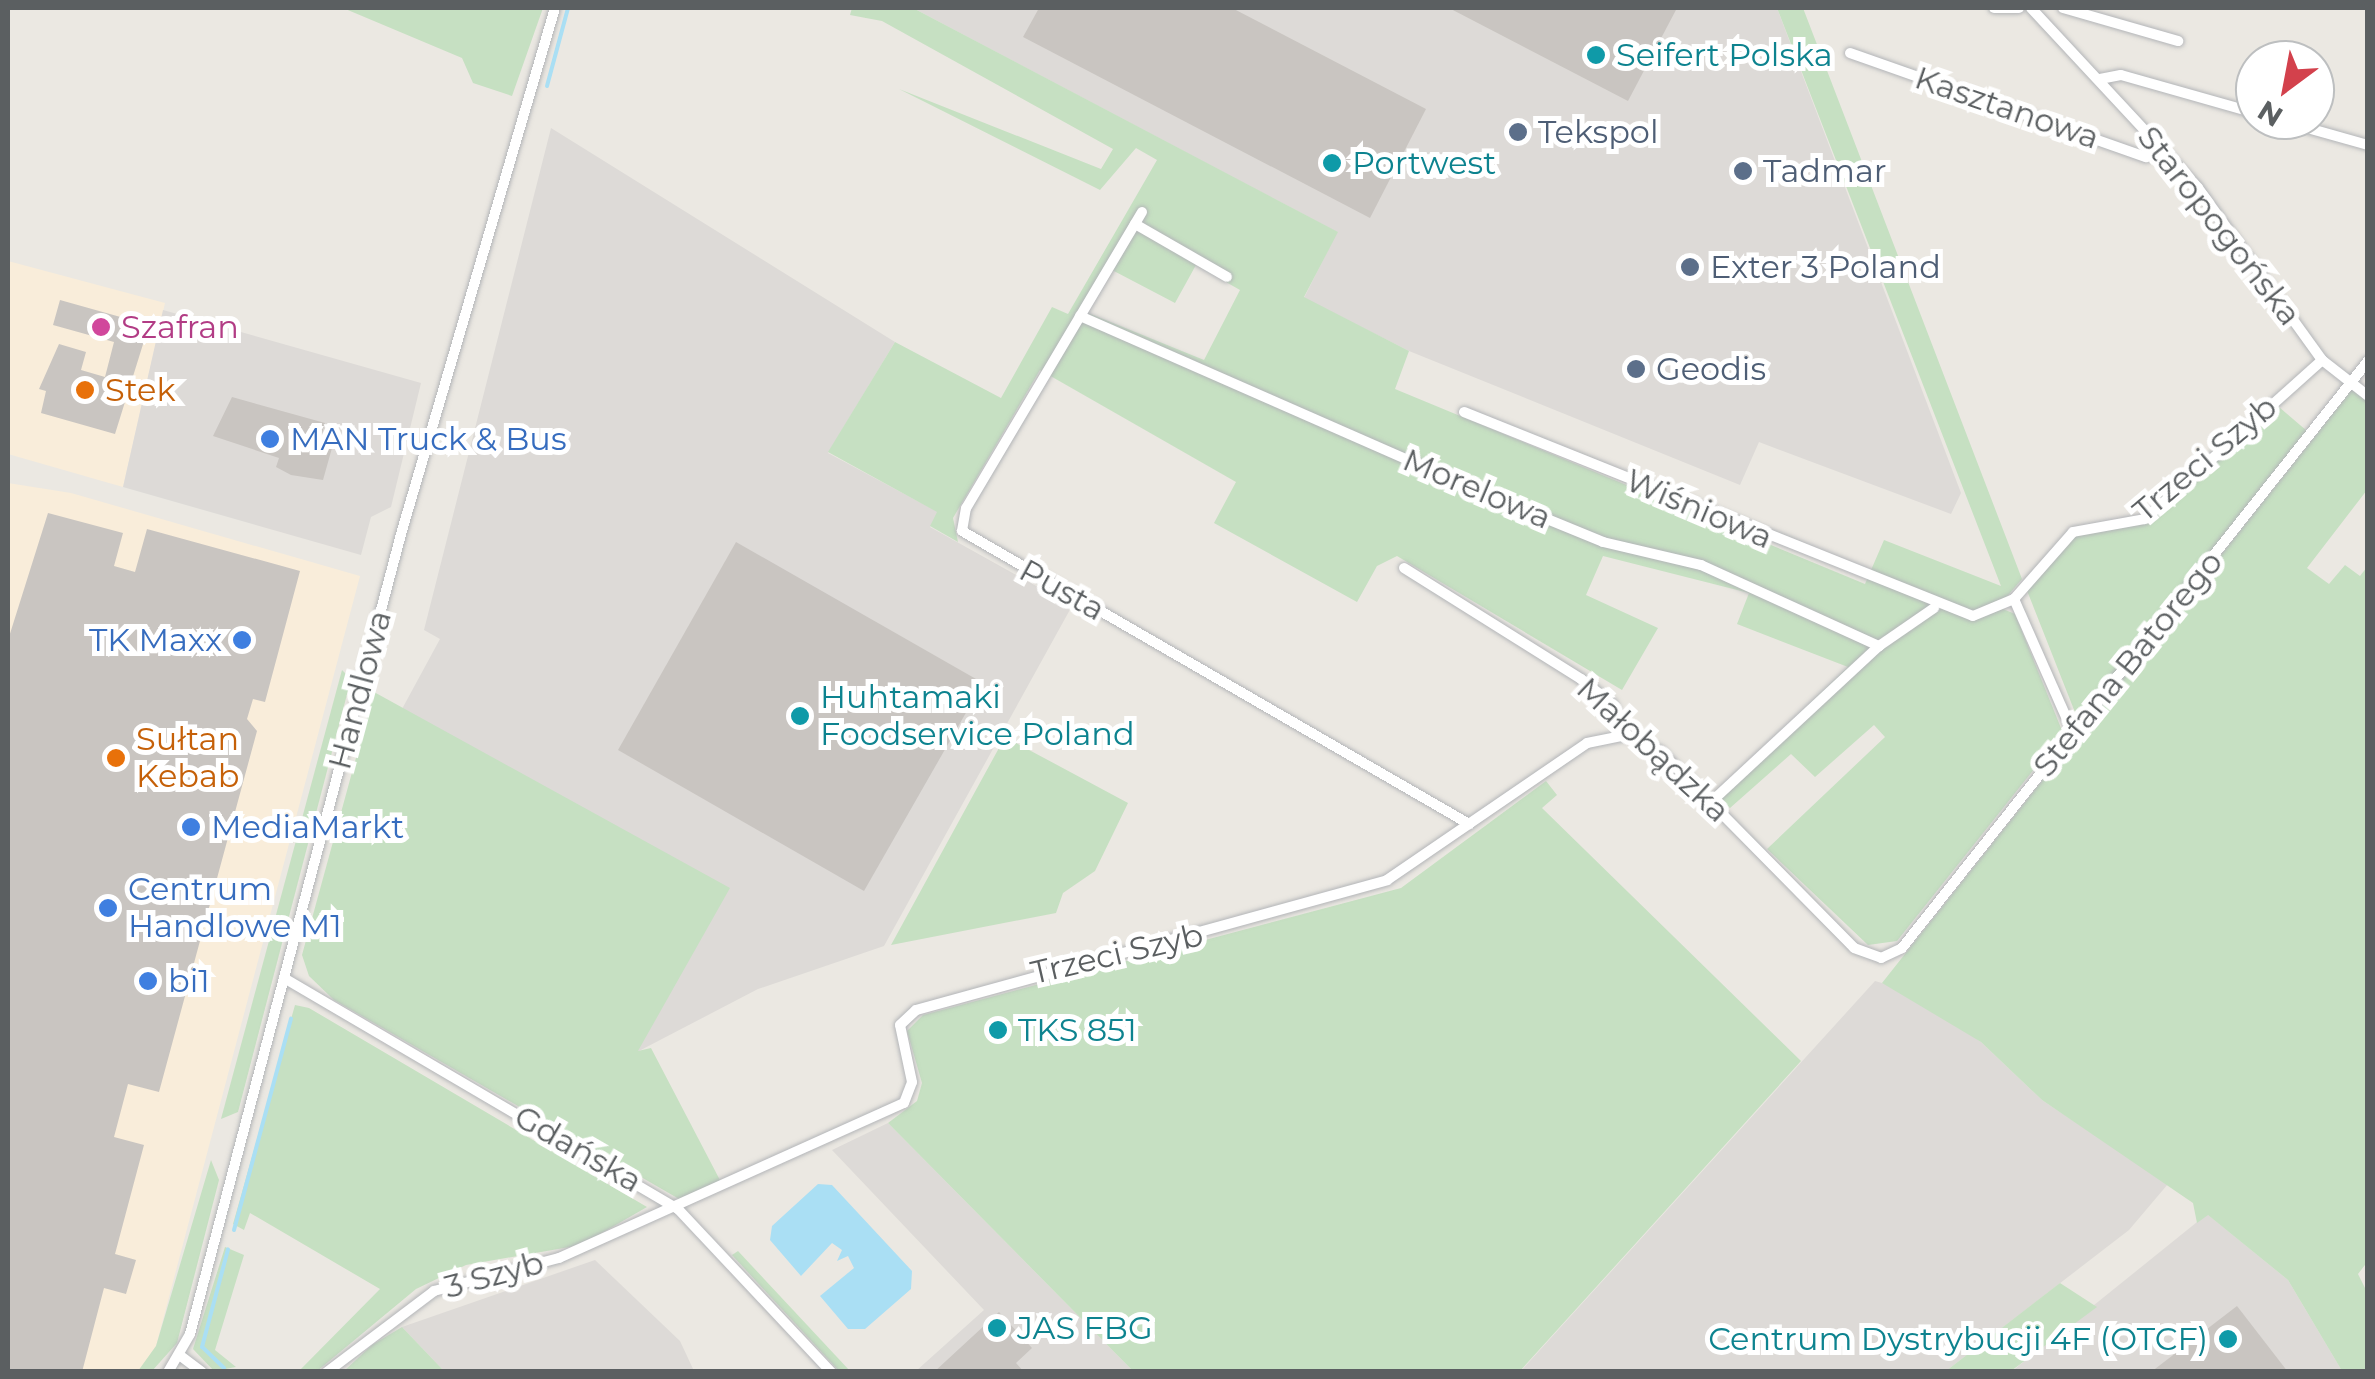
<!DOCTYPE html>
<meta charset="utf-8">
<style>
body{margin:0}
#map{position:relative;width:2375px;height:1379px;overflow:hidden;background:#ebe8e2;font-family:Montserrat,sans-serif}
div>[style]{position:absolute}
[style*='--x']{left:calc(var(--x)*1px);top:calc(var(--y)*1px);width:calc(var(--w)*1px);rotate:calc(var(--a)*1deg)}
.commercial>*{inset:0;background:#f9edda}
.industrial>*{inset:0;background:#dddad7}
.green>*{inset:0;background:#c6e0c2}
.water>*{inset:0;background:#aadff4}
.stream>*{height:4px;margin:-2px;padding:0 2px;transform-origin:2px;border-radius:2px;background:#aadff4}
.building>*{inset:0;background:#c9c5c1}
.roads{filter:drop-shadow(0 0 2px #b3b5b8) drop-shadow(0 0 2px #b3b5b8)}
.street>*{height:10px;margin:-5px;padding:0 5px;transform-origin:5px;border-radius:5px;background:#fff}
.dots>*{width:28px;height:28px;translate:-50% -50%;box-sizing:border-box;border:5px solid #fff;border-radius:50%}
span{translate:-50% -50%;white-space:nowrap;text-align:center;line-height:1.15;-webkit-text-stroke:10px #fff;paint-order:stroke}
.culture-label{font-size:32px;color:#0d838f}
.left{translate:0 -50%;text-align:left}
.right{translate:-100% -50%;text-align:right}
.street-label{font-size:32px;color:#5b5f61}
.service-label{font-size:32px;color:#4e5e75}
.hotel-label{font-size:32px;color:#b23c85}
.food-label{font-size:32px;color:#c56008}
.shop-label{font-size:32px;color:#366cbe}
.frame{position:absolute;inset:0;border:10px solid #5b5f61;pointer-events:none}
.north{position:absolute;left:2235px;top:40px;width:100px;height:100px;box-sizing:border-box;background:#fff;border:2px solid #bdbfc0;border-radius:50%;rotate:212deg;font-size:28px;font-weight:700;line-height:40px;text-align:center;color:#5b5f61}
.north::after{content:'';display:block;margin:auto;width:35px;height:45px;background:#d3414c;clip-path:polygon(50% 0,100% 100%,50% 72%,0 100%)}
</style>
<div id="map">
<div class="commercial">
<div style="clip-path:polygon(8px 261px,165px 303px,123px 487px,8px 454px)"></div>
<div style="clip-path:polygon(8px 483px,71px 493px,360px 576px,156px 1346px,139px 1371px,8px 1372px)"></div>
</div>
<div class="industrial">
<div style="clip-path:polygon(913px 8px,1777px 8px,1961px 493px,1951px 514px,1759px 442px,1740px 485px,1409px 351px,1304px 298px,1337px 232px)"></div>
<div style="clip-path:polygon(551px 128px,895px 342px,828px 453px,938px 512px,930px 527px,1072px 606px,884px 946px,758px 989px,637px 1052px,402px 709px,440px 639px,424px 630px)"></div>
<div style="clip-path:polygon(163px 310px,421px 383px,391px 507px,371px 517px,361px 555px,123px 487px)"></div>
<div style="clip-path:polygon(1875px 981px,1906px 990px,1981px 1042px,2042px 1100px,2168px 1184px,2129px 1230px,1946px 1371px,1520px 1372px)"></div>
<div style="clip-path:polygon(888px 1123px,1133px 1371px,916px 1371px,984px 1310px,832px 1150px)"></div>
<div style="clip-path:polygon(2207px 1214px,2288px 1280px,2342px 1371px,2011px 1372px)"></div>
<div style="clip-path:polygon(595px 1260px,680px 1341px,694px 1371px,444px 1371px,402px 1327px)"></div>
</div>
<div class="green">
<div style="clip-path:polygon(343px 8px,543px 8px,512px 96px,473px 83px,462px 58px)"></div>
<div style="clip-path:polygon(evenodd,852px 8px,913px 8px,1338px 232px,1304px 297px,1409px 351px,1395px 389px,1865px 584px,1884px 540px,2001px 586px,1777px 8px,1803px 8px,2022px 579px,1998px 607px,2015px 614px,2063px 733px,1897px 941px,1868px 945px,1767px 849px,1885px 737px,1874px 725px,1815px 777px,1791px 754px,1730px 808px,1714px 794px,1848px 667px,1737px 624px,1749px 593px,1603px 556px,1586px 595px,1658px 628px,1622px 690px,1397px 556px,1377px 566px,1357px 602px,1214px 523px,1236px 482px,1040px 370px,953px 518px,958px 542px,930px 526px,937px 512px,828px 452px,895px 342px,1001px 398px,1052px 307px,1068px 314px,1157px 160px,1136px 148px,1100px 190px,899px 89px,1101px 169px,1113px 149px,882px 21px,850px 15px,852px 8px,1196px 265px,1240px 290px,1204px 360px,1086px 312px,1112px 270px,1175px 303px,1196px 265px)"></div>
<div style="clip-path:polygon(2358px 382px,2367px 393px,2367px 490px,2307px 568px,2329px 584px,2345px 565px,2360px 576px,2367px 567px,2368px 1261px,2358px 1274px,2367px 1292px,2367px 1371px,2342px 1371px,2288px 1280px,2208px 1215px,2197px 1223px,2193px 1203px,2042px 1100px,1981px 1042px,1882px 983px)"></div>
<div style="clip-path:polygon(2272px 401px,2307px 431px,2080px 725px,2026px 588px,2081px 526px,2145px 519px)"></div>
<div style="clip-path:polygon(342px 670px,351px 679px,238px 1112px,221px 1119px)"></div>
<div style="clip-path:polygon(374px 692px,730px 888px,638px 1051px,651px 1048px,722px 1184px,686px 1203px,334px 1000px,309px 976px,302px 955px)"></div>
<div style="clip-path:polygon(1005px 737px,1128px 803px,1095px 871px,1063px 893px,1056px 913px,891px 945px)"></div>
<div style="clip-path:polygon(1546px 781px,1557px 795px,1542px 808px,1801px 1061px,1520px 1371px,1133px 1371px,888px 1123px,917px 1101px,922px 1083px,907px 1031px,923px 1015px,1401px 888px)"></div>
<div style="clip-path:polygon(295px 1005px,309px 1008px,647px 1207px,581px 1245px,466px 1265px,416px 1289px,316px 1372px,299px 1371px,380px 1289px,250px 1213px,244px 1230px,233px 1224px)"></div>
<div style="clip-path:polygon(211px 1160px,219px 1180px,177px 1343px,152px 1371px,138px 1371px,156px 1346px)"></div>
<div style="clip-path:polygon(225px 1247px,244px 1255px,215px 1350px,236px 1367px,214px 1371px,193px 1349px)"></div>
<div style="clip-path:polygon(738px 1251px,850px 1371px,839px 1371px,732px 1255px)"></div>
<div style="clip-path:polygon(2060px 1283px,2097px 1307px,2011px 1371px,1946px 1371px)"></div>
<div style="clip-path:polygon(402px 1327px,444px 1371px,344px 1371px,372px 1345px)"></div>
</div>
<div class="water">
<div style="clip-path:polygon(818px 1184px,832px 1185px,912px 1271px,911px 1289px,865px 1329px,848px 1329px,820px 1296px,854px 1268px,848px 1256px,837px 1261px,842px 1250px,832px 1243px,801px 1276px,770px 1240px,772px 1226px)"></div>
</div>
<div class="stream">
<div style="--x:547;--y:86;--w:81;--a:-74.9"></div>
<div style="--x:234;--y:1230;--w:219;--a:-74.9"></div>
<div style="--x:224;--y:1368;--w:30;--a:-136"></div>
<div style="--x:202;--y:1347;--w:101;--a:-75.1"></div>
</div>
<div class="building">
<div style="clip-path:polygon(1039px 8px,1232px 8px,1426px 109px,1370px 218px,1023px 37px)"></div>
<div style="clip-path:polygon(1449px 8px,1677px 8px,1628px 101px)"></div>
<div style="clip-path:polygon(60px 300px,149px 325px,115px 434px,41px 413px,46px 391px,39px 389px,59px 344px,86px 352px,81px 370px,105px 377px,114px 342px,53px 325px)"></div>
<div style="clip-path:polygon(232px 397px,325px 423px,319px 444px,332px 448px,323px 480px,291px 475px,276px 467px,279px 458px,213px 436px)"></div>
<div style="clip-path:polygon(48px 513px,123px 533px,114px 566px,135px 572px,147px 529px,300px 571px,265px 702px,253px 699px,247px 719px,257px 731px,159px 1092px,128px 1084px,114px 1137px,144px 1145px,115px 1254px,136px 1260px,126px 1294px,104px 1288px,82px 1372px,8px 1372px,8px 640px)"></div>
<div style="clip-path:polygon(736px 542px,983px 683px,864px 891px,618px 750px)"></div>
<div style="clip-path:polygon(2237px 1306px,2288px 1372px,2151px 1372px)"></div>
<div style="clip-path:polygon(999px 1312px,1032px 1348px,1016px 1363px,1024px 1372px,934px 1372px)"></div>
</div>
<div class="roads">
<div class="street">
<div style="--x:1994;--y:8;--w:25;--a:0"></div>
<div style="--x:2031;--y:8;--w:246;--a:47.1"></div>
<div style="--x:2198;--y:188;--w:212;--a:54.2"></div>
<div style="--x:2322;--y:360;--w:58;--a:38"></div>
<div style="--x:2063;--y:8;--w:120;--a:16"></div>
<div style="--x:1850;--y:53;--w:314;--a:19.4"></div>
<div style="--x:2146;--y:157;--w:19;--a:-28"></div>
<div style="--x:2100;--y:79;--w:21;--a:-11"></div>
<div style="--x:2121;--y:75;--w:139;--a:15.8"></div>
<div style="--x:2279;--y:120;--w:92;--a:15.7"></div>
<div style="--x:1142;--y:212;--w:344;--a:120.7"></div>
<div style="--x:966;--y:508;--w:23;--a:100"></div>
<div style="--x:962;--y:531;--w:586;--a:30.02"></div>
<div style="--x:1135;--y:224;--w:106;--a:29.9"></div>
<div style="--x:1080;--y:316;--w:449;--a:23.7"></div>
<div style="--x:1491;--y:496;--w:121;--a:22.3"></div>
<div style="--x:1603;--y:542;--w:101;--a:13.2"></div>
<div style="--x:1701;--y:565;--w:196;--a:24.5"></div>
<div style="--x:1464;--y:412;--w:548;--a:21.84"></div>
<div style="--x:1973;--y:616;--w:44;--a:-22.5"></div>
<div style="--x:2014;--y:599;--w:89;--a:-48.6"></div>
<div style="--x:2073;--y:532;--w:73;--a:-10.2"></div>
<div style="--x:2145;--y:519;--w:238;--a:-41.9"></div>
<div style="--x:1404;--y:568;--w:209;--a:32.1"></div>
<div style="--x:1581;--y:679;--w:40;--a:39"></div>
<div style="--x:1612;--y:704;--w:34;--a:64"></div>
<div style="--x:2014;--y:599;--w:146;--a:66.2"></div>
<div style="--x:1710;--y:803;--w:231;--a:-42.9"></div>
<div style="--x:1879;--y:646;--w:67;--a:-34.6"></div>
<div style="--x:284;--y:978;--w:457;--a:30.4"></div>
<div style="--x:678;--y:1209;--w:224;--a:46.8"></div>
<div style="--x:182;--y:1357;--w:25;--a:37"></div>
<div style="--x:168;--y:1372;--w:44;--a:-59.9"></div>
<div style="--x:190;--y:1334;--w:827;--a:-75.22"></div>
<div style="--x:401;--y:534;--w:548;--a:-73.68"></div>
<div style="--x:327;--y:1372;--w:134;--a:-37.1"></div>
<div style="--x:434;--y:1291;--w:129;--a:-14.8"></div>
<div style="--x:559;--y:1258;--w:378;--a:-24.2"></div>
<div style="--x:904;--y:1103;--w:22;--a:-69"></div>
<div style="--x:912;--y:1082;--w:58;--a:-101.9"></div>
<div style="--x:900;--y:1025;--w:22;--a:-43"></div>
<div style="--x:916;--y:1010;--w:489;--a:-15.4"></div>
<div style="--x:1387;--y:880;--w:242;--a:-34.4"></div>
<div style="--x:1587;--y:743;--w:41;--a:-11.3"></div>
<div style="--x:1627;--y:735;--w:37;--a:26"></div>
<div style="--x:1660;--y:751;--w:276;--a:45.4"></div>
<div style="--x:1854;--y:948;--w:29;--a:20"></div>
<div style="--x:1881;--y:958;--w:23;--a:-25"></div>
<div style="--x:1902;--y:948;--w:749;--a:-51.56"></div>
</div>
</div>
<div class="dots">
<div style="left:1596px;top:55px;background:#0f9aa8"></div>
<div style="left:1518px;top:132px;background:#5c6f8a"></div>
<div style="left:1332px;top:163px;background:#0f9aa8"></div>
<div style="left:1743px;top:171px;background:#5c6f8a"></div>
<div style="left:1690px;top:267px;background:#5c6f8a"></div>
<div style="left:101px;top:327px;background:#d1479c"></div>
<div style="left:1636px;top:369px;background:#5c6f8a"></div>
<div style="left:85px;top:390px;background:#e8710a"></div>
<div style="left:270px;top:439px;background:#3f7fe0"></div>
<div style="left:242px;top:640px;background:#3f7fe0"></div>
<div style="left:800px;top:716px;background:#0f9aa8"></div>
<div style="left:116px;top:758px;background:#e8710a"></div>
<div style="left:191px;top:827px;background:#3f7fe0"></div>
<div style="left:108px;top:908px;background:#3f7fe0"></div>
<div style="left:148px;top:981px;background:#3f7fe0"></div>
<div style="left:998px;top:1030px;background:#0f9aa8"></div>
<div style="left:997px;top:1328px;background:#0f9aa8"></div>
<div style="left:2228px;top:1339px;background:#0f9aa8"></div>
</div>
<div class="culture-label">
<span class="left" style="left:1616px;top:55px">Seifert Polska</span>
<span class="left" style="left:1352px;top:163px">Portwest</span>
<span class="left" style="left:820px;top:716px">Huhtamaki<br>Foodservice Poland</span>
<span class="left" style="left:1018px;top:1030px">TKS 851</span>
<span class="left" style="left:1017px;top:1328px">JAS FBG</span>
<span class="right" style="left:2208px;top:1339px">Centrum Dystrybucji 4F (OTCF)</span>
</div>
<div class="street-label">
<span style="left:2007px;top:108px;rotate:19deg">Kasztanowa</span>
<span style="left:2219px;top:226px;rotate:52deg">Staropogońska</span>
<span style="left:2205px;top:459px;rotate:-40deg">Trzeci Szyb</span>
<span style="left:1477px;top:489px;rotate:23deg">Morelowa</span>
<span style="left:1699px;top:509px;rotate:23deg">Wiśniowa</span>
<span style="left:1062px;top:590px;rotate:29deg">Pusta</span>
<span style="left:2128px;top:664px;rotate:-51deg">Stefana Batorego</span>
<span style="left:360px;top:690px;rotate:-75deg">Handlowa</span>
<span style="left:1653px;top:750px;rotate:43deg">Małobądzka</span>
<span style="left:1117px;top:954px;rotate:-13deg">Trzeci Szyb</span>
<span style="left:578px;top:1149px;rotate:30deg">Gdańska</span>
<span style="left:494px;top:1275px;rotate:-15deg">3 Szyb</span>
</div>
<div class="service-label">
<span class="left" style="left:1538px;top:132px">Tekspol</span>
<span class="left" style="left:1763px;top:171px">Tadmar</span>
<span class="left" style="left:1710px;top:267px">Exter 3 Poland</span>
<span class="left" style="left:1656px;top:369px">Geodis</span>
</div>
<div class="hotel-label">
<span class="left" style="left:121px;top:327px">Szafran</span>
</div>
<div class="food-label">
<span class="left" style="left:105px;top:390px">Stek</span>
<span class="left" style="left:136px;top:758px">Sułtan<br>Kebab</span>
</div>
<div class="shop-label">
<span class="left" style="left:290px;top:439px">MAN Truck &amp; Bus</span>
<span class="right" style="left:222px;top:640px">TK Maxx</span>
<span class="left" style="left:211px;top:827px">MediaMarkt</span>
<span class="left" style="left:128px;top:908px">Centrum<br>Handlowe M1</span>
<span class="left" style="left:168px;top:981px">bi1</span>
</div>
<div class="frame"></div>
<div class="north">N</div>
</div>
